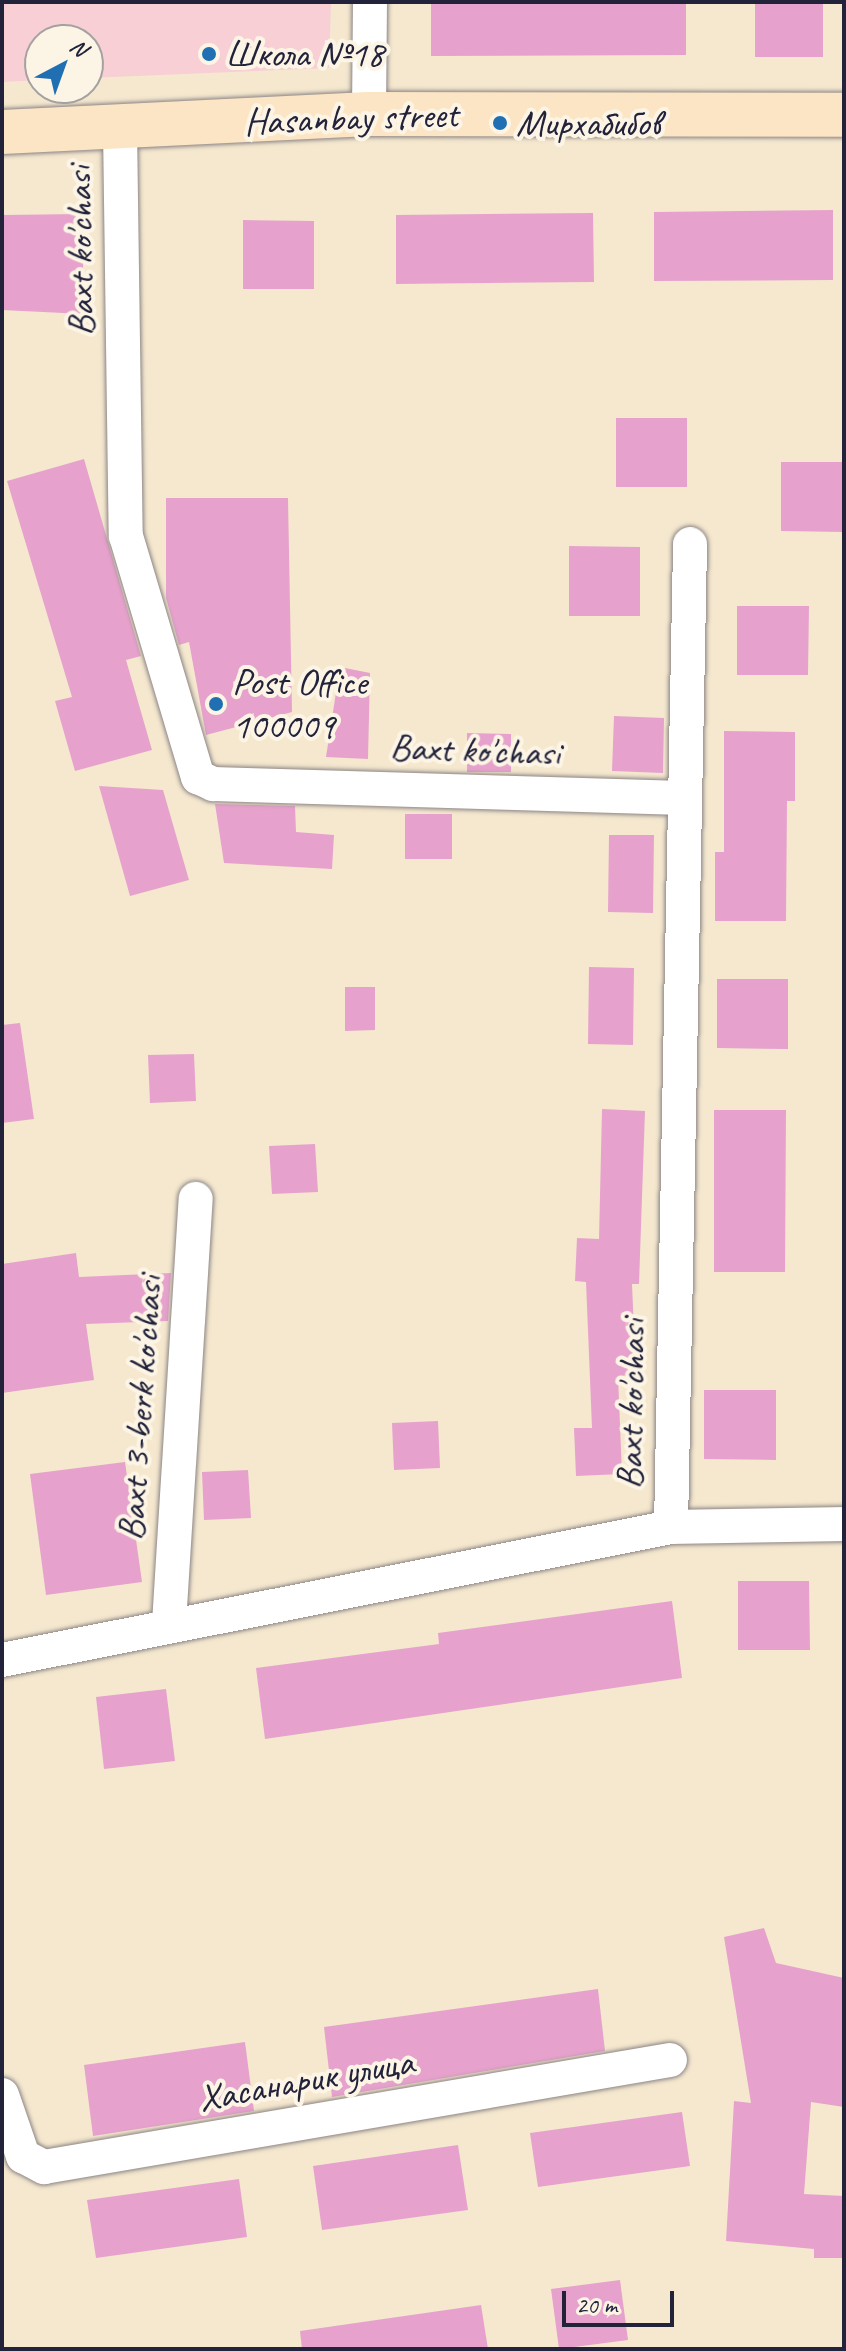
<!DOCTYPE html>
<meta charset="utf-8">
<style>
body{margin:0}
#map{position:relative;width:846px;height:2351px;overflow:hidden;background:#f5e8cf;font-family:Caveat,sans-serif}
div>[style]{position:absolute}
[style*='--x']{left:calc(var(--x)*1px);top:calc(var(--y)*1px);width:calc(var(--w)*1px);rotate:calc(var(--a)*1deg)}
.built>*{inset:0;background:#f7cfd4}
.building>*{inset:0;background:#e6a2cc}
.roads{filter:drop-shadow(0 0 2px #8c8585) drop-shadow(0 0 2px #8c8585)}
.street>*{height:34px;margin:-17px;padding:0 17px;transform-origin:17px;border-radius:17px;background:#fff}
.secondary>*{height:44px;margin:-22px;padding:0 22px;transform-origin:22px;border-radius:22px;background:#fce5c4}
.dots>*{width:22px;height:22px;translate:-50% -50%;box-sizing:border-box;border:4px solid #fcf5e5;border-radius:50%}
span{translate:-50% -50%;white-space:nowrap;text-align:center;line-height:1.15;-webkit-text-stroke:8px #fcf5e5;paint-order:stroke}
.poi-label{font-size:38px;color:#22223b}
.left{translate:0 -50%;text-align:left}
.street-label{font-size:38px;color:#22223b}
.frame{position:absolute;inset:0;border:4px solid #22223b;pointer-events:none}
.north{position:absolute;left:24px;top:24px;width:80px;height:80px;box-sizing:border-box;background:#fcf5e5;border:2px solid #a5a1a1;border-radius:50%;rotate:41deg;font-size:22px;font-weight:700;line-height:32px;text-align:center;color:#22223b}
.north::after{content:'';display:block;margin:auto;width:28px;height:36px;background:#1f6fb2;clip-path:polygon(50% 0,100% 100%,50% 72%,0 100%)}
.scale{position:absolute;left:562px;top:2291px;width:112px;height:36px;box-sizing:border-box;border:4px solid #22223b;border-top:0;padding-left:10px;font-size:24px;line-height:28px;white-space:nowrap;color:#22223b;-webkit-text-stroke:6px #fcf5e5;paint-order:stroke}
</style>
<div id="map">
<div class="built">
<div style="clip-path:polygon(2px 2px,331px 2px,329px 68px,88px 78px,88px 40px,40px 40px,40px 80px,2px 82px)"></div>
</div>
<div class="building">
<div style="clip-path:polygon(431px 2px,686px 2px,686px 55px,431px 56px)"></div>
<div style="clip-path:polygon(755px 2px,823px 2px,823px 57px,755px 57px)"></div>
<div style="clip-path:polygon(833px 210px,833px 280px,654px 281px,654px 212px)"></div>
<div style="clip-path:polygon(593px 213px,594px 282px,396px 284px,396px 215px)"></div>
<div style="clip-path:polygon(82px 214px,84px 314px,2px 310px,2px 215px)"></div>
<div style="clip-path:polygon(243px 220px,314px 221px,314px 289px,243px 289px)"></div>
<div style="clip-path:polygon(616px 418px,687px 418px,687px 487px,616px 487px)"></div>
<div style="clip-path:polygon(84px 459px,141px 656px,126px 660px,152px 750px,75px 771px,55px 701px,72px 697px,7px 481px)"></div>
<div style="clip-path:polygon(781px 462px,844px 462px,844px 532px,781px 531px)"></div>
<div style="clip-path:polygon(166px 498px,288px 498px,292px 712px,206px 735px,189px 642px,179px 645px,166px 598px)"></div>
<div style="clip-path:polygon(569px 546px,640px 547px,640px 616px,569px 616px)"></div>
<div style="clip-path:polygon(737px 606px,809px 606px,808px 675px,737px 675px)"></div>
<div style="clip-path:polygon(340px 667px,370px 673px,368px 759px,326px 757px)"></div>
<div style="clip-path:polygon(614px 716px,664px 718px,663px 773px,612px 771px)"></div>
<div style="clip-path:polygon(724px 731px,795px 732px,795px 801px,787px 801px,786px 921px,715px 921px,715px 852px,724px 852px)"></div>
<div style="clip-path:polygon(467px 733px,511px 734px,511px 772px,467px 772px)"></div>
<div style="clip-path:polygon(99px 786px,163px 790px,189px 880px,130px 896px)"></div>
<div style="clip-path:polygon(215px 804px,295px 806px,296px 832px,334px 835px,332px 869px,224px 863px)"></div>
<div style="clip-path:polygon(405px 814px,452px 814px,452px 859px,405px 859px)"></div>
<div style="clip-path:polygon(609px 835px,654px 835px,653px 913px,608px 912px)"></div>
<div style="clip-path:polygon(589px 967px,634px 968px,633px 1045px,588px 1044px)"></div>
<div style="clip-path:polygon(717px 979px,788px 979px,788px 1049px,717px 1048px)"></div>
<div style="clip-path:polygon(345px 987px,375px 987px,375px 1030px,345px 1031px)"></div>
<div style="clip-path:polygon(20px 1023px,34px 1119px,2px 1123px,2px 1025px)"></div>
<div style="clip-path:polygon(194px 1054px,196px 1101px,150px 1103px,148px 1055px)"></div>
<div style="clip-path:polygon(602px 1109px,645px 1111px,639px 1284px,632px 1284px,636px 1375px,618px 1376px,622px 1474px,576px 1476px,574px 1428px,592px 1428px,586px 1282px,575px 1281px,577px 1238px,599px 1239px)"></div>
<div style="clip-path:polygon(714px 1110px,786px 1110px,785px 1272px,714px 1272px)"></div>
<div style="clip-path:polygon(315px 1144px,318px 1192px,272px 1194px,269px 1146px)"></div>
<div style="clip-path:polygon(76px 1253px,79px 1277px,171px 1273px,168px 1321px,86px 1324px,94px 1380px,2px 1393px,2px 1264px)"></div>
<div style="clip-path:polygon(704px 1390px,776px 1390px,776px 1460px,704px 1459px)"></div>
<div style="clip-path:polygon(438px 1421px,440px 1468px,394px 1470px,392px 1423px)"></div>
<div style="clip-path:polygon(125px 1462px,142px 1582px,46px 1595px,30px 1474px)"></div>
<div style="clip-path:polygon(248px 1470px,251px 1518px,204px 1520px,202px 1472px)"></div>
<div style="clip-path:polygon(738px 1581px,809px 1581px,810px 1650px,738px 1650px)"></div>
<div style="clip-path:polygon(672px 1601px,682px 1678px,265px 1739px,256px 1668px,439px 1644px,438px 1633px)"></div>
<div style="clip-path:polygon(166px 1689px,175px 1761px,104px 1769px,96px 1697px)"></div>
<div style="clip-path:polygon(764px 1928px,776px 1963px,844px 1978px,844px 2107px,811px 2102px,804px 2194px,844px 2196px,844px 2258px,814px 2258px,814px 2249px,726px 2241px,734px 2101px,751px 2103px,724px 1937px)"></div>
<div style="clip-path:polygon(598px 1989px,605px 2051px,332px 2097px,324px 2027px)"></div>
<div style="clip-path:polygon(245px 2042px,254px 2111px,93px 2136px,84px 2065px)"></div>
<div style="clip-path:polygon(682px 2112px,690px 2166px,538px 2187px,530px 2133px)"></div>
<div style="clip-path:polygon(458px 2145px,468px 2210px,322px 2230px,313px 2166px)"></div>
<div style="clip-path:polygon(239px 2179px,247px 2237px,96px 2258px,87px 2200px)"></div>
<div style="clip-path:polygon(620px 2280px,628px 2340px,559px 2349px,551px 2289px)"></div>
<div style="clip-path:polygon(481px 2305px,488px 2349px,302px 2349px,300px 2331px)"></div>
</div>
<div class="roads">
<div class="street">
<div style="--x:369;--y:114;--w:112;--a:-89.5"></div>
<div style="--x:120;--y:128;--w:408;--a:89.2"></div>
<div style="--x:126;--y:536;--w:252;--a:73.4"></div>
<div style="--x:198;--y:777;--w:17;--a:25"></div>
<div style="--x:213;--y:784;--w:470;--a:1.7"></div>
<div style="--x:671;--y:1527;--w:983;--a:-88.89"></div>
<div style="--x:169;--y:1623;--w:425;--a:-86.4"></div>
<div style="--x:2;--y:1660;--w:682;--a:-11.24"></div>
<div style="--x:671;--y:1527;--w:173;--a:-1"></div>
<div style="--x:2;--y:2095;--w:65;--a:71"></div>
<div style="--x:23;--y:2156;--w:24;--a:28"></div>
<div style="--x:44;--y:2167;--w:635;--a:-9.7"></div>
</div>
<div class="secondary">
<div style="--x:2;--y:132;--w:367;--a:-2.8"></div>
<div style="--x:369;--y:114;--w:475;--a:0.1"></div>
</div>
</div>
<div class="dots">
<div style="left:209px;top:54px;background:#1f6fb2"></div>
<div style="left:500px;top:123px;background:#1f6fb2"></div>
<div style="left:216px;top:704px;background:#1f6fb2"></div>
</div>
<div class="poi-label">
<span class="left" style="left:225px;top:54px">Школа №18</span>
<span class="left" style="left:516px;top:123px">Мирхабибов</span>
<span class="left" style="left:232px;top:704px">Post Office<br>100009</span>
</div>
<div class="street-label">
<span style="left:351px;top:118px;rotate:-2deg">Hasanbay street</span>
<span style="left:80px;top:251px;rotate:-91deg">Baxt ko'chasi</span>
<span style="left:475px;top:750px;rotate:2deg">Baxt ko'chasi</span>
<span style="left:631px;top:1404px;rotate:-89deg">Baxt ko'chasi</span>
<span style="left:140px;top:1408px;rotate:-86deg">Baxt 3-berk ko'chasi</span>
<span style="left:306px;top:2080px;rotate:-10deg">Хасанарик улица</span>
</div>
<div class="frame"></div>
<div class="north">N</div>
<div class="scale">20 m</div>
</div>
